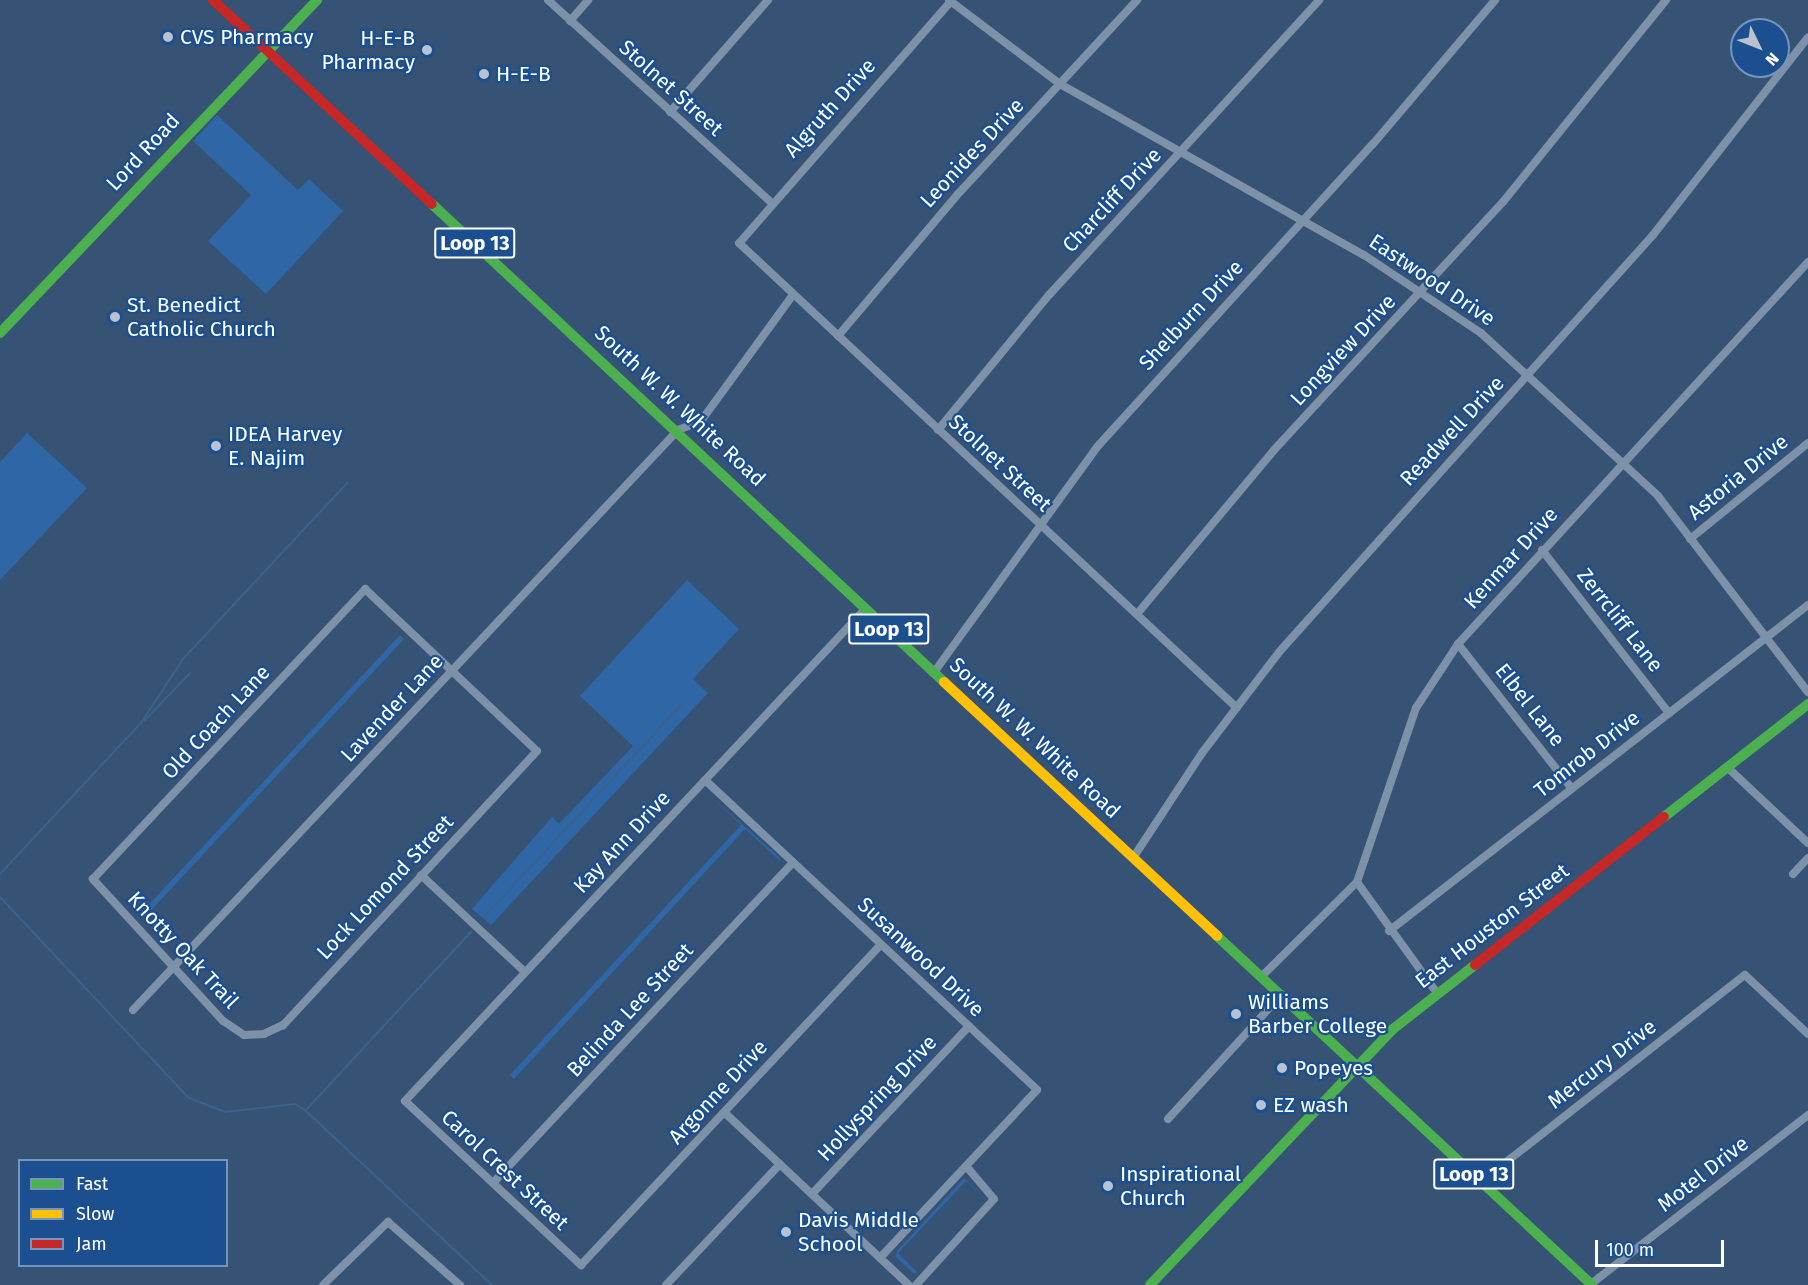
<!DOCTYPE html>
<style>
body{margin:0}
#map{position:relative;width:1808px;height:1285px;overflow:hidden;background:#365274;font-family:"Fira Sans",sans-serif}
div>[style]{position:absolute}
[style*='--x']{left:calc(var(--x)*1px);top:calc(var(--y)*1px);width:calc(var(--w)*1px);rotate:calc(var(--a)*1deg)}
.green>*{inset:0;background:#2f66a5}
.stream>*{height:2px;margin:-1px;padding:0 1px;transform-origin:1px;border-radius:1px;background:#3b618d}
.street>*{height:8px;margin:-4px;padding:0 4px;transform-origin:4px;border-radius:4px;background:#7d92a8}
.fast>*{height:10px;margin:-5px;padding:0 5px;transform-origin:5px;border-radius:5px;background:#4caf50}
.slow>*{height:10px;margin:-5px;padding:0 5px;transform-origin:5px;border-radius:5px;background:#ffc107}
.jam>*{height:10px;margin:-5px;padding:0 5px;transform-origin:5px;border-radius:5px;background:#c62828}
.dots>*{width:16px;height:16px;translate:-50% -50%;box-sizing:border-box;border:3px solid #1b4f8f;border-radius:50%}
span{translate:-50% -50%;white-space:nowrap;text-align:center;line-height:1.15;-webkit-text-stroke:4.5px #1b4f8f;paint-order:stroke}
.shield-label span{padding:2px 4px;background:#1b4f8f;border:2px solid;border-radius:4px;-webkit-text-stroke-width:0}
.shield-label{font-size:20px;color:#fff;font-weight:700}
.poi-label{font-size:21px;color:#fff}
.left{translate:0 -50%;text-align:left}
.right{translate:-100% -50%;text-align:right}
.street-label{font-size:21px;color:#fff}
.legend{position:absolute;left:18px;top:1159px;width:210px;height:108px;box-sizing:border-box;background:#1b4f8f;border:2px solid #7695bc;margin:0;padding:8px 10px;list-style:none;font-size:18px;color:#fff}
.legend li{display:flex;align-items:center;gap:12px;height:30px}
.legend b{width:30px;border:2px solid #7695bc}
.north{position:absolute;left:1730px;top:18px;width:60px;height:60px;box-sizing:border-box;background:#1b4f8f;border:2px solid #7695bc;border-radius:50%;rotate:133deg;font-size:16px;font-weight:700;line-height:24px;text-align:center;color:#fff}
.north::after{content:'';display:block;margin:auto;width:21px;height:27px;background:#b9c2ce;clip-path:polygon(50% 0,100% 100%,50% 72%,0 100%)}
.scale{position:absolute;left:1595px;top:1240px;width:129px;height:27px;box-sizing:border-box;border:3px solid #fff;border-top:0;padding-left:8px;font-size:18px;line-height:21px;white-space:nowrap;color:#fff;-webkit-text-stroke:4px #1b4f8f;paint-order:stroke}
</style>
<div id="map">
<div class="green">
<div style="clip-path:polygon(217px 115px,298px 190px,309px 179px,343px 211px,266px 294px,208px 241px,251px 195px,193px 141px)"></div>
<div style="clip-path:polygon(27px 433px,87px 488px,0 580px,0 462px)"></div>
<div style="clip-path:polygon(687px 580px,739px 629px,693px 679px,708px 693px,491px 925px,472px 909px,552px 817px,559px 824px,633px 746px,580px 696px)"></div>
<div style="clip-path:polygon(400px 635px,404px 639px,144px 918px,141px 913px)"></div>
<div style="clip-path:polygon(707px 793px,779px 857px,780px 861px,745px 829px,514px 1079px,510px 1075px,741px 825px)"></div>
<div style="clip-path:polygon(964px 1178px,987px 1200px,966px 1181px,898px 1253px,918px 1273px,913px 1273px,896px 1257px,897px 1251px)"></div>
</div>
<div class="stream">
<div style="--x:145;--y:720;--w:66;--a:-46.2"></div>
<div style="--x:0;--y:874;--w:207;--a:-47"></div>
<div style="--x:141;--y:723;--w:77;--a:-56.7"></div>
<div style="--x:183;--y:659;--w:241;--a:-47"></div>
<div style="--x:0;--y:897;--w:276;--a:46.8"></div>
<div style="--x:189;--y:1098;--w:39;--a:21"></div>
<div style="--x:225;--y:1112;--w:70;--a:-6.5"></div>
<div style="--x:295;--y:1104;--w:13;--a:32"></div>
<div style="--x:306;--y:1111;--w:255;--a:43.1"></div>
<div style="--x:484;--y:917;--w:291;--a:-47.1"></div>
<div style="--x:306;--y:1110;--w:243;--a:-47.2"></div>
</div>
<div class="street">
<div style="--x:548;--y:0;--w:301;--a:42.2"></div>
<div style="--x:949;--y:0;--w:139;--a:37.1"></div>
<div style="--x:1060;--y:84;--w:349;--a:29.4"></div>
<div style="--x:1364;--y:255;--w:141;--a:33.7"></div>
<div style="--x:1481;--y:333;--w:241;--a:42.6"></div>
<div style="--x:1658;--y:496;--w:247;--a:52.6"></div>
<div style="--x:952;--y:0;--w:323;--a:131.2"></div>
<div style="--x:739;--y:243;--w:681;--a:43.04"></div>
<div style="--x:570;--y:21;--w:28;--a:-49"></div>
<div style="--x:670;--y:112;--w:149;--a:-48.8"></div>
<div style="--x:838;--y:336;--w:187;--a:-49.8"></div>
<div style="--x:959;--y:193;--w:263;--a:-47.3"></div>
<div style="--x:938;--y:430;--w:175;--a:-50.6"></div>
<div style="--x:1049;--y:295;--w:400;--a:-47.5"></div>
<div style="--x:1690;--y:539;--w:152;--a:-39.1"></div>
<div style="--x:1542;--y:550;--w:207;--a:52.1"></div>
<div style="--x:365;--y:589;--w:236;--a:43.3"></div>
<div style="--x:537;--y:751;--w:374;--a:132.8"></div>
<div style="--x:283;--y:1025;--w:21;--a:155"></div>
<div style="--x:264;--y:1034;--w:20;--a:177"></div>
<div style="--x:244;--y:1035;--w:25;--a:-146"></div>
<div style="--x:223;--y:1021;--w:193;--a:-132.5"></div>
<div style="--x:93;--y:879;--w:398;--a:-46.8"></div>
<div style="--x:866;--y:608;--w:675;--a:133.08"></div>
<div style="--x:405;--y:1101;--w:241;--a:43"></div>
<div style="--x:581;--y:1265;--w:439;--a:-46.9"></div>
<div style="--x:1137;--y:614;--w:214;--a:-50.1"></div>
<div style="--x:1274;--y:450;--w:338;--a:-47.3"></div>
<div style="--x:1503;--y:202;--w:260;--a:-51.1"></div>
<div style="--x:1458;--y:644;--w:184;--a:51.8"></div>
<div style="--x:935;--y:671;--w:276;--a:-54.1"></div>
<div style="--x:1097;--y:447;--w:410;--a:-47.7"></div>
<div style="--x:1373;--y:144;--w:189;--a:-49.7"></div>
<div style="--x:1727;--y:767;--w:111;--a:43.2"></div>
<div style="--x:705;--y:780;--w:454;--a:43"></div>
<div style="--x:1037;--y:1090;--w:230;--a:133.1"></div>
<div style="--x:1133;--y:858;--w:126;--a:-56.7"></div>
<div style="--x:1202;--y:753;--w:128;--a:-52.6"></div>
<div style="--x:1280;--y:651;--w:559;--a:-48.12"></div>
<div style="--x:1653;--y:235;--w:251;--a:-51.9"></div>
<div style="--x:1793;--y:874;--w:22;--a:-47"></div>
<div style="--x:421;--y:875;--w:142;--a:43"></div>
<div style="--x:1389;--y:931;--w:531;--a:-37.88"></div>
<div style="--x:1262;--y:976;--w:134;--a:-44.7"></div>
<div style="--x:1437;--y:993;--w:137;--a:-125.8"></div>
<div style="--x:1357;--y:882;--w:184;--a:-71.3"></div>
<div style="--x:1416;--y:708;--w:77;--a:-56.7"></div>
<div style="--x:1458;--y:644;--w:518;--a:-47.5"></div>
<div style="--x:133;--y:1010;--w:796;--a:-46.78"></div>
<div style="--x:678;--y:430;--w:25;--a:-21"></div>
<div style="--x:701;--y:421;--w:156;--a:-53.9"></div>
<div style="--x:724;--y:1112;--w:253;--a:43.1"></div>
<div style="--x:1168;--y:1119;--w:169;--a:-47.6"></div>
<div style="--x:1482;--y:1181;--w:334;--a:-38.1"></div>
<div style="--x:1745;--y:975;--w:86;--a:43.1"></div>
<div style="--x:493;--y:1183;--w:439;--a:-46.9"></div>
<div style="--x:812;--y:1194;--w:230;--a:-46.9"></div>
<div style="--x:1591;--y:1284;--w:275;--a:-37.9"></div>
<div style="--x:323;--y:1285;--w:91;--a:-44.1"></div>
<div style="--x:388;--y:1222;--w:96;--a:41.2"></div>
<div style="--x:666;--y:1285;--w:166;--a:-46.7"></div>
<div style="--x:916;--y:1285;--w:116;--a:-47.8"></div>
<div style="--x:994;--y:1199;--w:43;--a:-130.3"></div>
</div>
<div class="fast">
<div style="--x:432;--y:204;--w:700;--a:43.03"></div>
<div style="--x:0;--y:333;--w:460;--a:-46.4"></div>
<div style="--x:1664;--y:817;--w:183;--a:-38.1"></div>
<div style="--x:1217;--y:936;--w:512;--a:42.94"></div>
<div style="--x:1150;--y:1285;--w:353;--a:-46.5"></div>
<div style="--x:1393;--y:1029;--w:104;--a:-38"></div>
</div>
<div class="slow">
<div style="--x:944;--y:682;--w:373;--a:42.9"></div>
</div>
<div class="jam">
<div style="--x:213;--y:0;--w:299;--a:43"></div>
<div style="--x:1475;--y:965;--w:240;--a:-38.1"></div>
</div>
<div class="dots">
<div style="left:168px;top:37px;background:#b9c2ce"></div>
<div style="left:427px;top:50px;background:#b9c2ce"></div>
<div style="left:484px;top:74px;background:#b9c2ce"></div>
<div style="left:115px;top:317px;background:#b9c2ce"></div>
<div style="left:216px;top:446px;background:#b9c2ce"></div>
<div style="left:1236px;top:1014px;background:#b9c2ce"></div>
<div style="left:1282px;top:1068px;background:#b9c2ce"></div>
<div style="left:1261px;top:1105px;background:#b9c2ce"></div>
<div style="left:1108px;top:1186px;background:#b9c2ce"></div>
<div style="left:786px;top:1232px;background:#b9c2ce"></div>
</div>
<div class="shield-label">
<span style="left:475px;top:243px">Loop 13</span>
<span style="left:889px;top:629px">Loop 13</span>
<span style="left:1474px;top:1174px">Loop 13</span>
</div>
<div class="poi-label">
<span class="left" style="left:180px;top:37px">CVS Pharmacy</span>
<span class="right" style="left:415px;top:50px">H-E-B<br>Pharmacy</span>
<span class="left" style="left:496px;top:74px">H-E-B</span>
<span class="left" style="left:127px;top:317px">St. Benedict<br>Catholic Church</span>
<span class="left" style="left:228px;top:446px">IDEA Harvey<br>E. Najim</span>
<span class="left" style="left:1248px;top:1014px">Williams<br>Barber College</span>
<span class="left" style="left:1294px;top:1068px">Popeyes</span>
<span class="left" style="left:1273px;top:1105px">EZ wash</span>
<span class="left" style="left:1120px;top:1186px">Inspirational<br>Church</span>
<span class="left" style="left:798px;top:1232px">Davis Middle<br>School</span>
</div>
<div class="street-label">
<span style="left:671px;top:88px;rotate:42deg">Stolnet Street</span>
<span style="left:830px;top:108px;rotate:-48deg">Algruth Drive</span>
<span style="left:143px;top:152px;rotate:-47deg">Lord Road</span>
<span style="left:972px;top:153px;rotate:-47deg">Leonides Drive</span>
<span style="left:1112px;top:200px;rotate:-47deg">Charcliff Drive</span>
<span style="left:1432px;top:280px;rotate:34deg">Eastwood Drive</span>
<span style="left:1191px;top:315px;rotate:-47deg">Shelburn Drive</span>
<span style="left:1343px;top:350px;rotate:-47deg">Longview Drive</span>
<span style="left:680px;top:406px;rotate:43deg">South W. W. White Road</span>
<span style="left:1452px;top:431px;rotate:-47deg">Readwell Drive</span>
<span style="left:1000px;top:463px;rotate:43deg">Stolnet Street</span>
<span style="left:1738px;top:477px;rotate:-39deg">Astoria Drive</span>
<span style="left:1511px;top:558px;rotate:-48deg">Kenmar Drive</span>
<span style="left:1620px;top:620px;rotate:52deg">Zerrcliff Lane</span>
<span style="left:1530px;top:705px;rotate:52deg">Elbel Lane</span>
<span style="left:392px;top:708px;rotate:-47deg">Lavender Lane</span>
<span style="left:216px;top:722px;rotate:-47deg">Old Coach Lane</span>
<span style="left:1035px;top:738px;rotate:43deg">South W. W. White Road</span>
<span style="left:1587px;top:754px;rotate:-38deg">Tomrob Drive</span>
<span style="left:622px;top:842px;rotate:-47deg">Kay Ann Drive</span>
<span style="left:385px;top:887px;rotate:-47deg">Lock Lomond Street</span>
<span style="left:1492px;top:926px;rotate:-38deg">East Houston Street</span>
<span style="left:183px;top:950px;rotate:47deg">Knotty Oak Trail</span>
<span style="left:921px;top:957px;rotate:43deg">Susanwood Drive</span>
<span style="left:630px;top:1010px;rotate:-47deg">Belinda Lee Street</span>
<span style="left:1602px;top:1064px;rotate:-38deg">Mercury Drive</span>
<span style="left:718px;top:1092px;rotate:-47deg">Argonne Drive</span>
<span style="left:877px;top:1098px;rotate:-47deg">Hollyspring Drive</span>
<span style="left:505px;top:1170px;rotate:43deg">Carol Crest Street</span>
<span style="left:1703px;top:1174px;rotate:-38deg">Motel Drive</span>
</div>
<ul class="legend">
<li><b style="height:8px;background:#4caf50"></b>Fast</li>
<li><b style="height:8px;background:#ffc107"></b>Slow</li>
<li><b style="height:8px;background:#c62828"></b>Jam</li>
</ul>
<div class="north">N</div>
<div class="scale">100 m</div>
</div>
